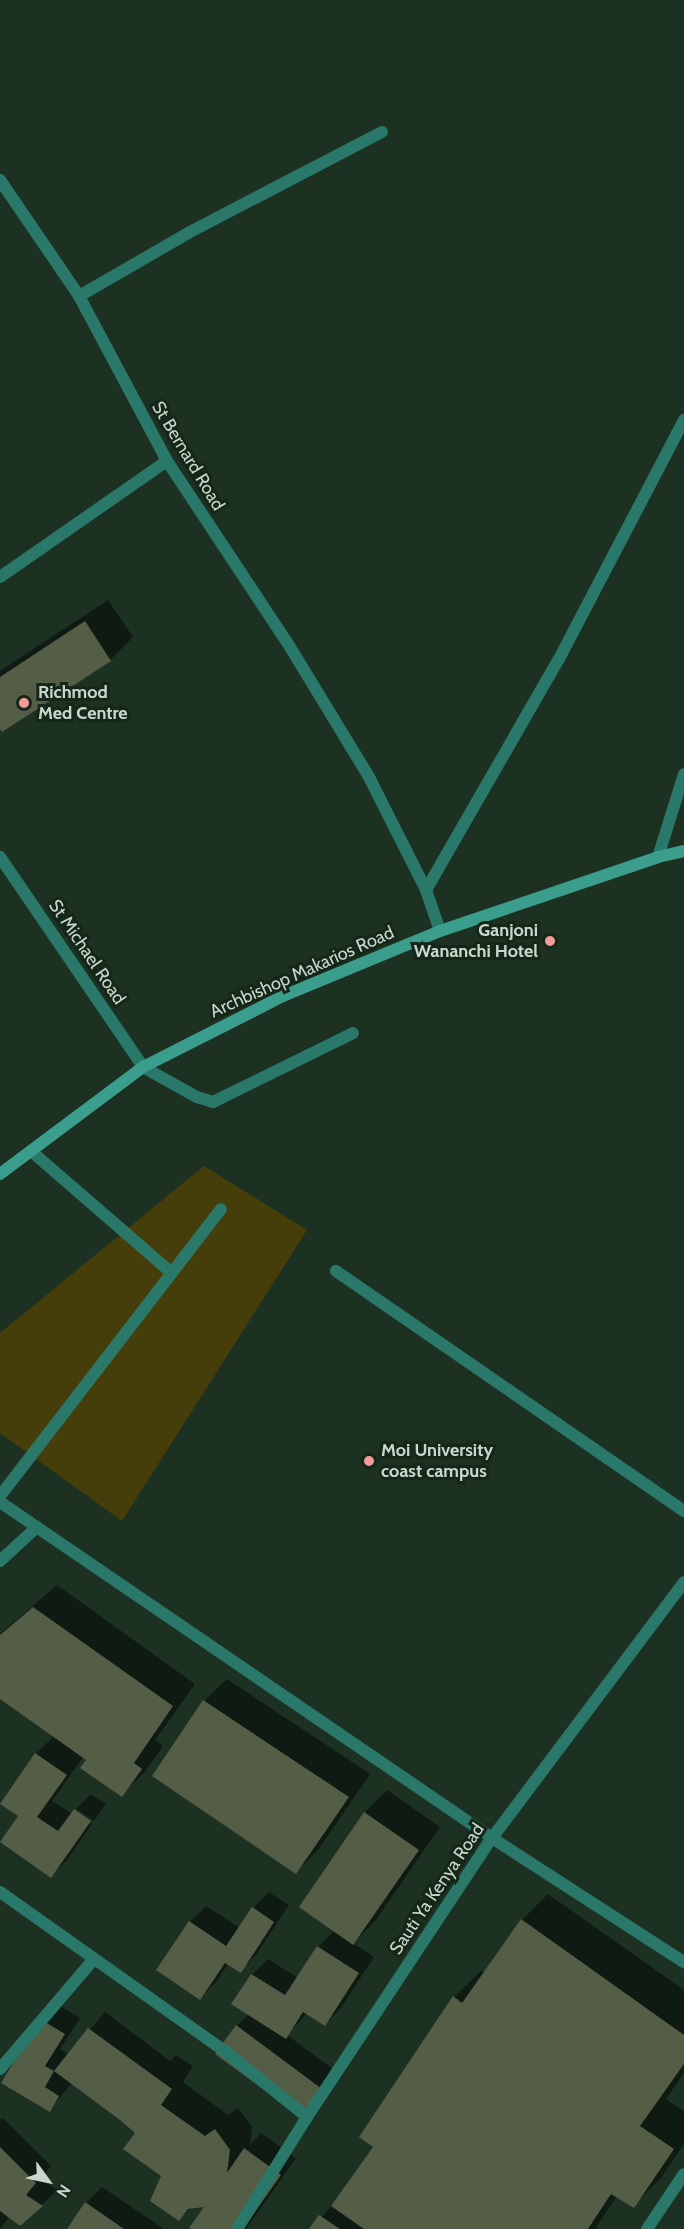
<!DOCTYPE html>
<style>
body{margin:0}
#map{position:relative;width:684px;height:2229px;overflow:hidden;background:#1d3123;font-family:Cabin,sans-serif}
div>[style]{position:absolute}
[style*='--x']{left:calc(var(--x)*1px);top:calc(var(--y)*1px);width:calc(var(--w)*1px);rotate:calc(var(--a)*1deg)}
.green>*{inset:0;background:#463e0a}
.shadow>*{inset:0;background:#0007}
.building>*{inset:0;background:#545d46}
.lane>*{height:12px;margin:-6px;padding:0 6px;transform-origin:6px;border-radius:6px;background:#297869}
.street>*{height:12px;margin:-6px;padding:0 6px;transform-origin:6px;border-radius:6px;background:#297869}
.secondary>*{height:12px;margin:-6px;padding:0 6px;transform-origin:6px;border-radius:6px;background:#3b9e8c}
.dots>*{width:16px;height:16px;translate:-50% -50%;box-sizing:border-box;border:3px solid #142719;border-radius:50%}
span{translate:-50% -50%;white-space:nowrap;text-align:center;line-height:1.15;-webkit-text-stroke:6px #142719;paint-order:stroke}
.street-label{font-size:18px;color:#cad6cc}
.poi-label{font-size:18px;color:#cad6cc;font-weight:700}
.left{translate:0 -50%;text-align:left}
.right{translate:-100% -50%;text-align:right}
.north{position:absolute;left:18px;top:2151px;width:60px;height:60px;-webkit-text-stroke:4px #142719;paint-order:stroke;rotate:123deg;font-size:16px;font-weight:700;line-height:24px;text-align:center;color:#cad6cc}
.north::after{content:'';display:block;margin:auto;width:21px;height:27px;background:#cad6cc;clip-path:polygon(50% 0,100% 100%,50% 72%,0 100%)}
</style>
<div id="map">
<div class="green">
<div style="clip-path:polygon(204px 1166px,307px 1230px,122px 1521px,0 1433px,0 1333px)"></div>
</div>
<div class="shadow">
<div style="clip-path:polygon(108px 600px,133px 637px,110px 660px,3px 730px,0 726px,0 671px)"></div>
<div style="clip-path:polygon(57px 1585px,195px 1684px,155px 1740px,163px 1746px,144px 1773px,121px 1795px,83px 1757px,52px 1801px,72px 1814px,75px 1809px,92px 1824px,67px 1860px,51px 1876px,20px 1816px,36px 1754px,54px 1736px,0 1698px,0 1634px)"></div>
<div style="clip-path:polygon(227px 1679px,370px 1774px,318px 1850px,296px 1872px,154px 1776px,204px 1701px)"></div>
<div style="clip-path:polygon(387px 1790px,440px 1827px,375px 1921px,353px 1943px,374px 1957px,341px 2008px,325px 2024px,307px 2013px,287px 2035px,337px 2072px,317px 2099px,237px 2026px,249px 2014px,233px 2004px,252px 1975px,268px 1959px,298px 1978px,318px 1947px,335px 1930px,301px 1907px,365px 1812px)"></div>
<div style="clip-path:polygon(91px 1794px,106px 1804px,94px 1821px,76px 1809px)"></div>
<div style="clip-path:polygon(269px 1892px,289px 1905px,256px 1955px,240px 1971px,229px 1963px,216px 1982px,200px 1998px,158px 1970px,190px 1922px,206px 1906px,240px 1928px,253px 1908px)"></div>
<div style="clip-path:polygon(548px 1894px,684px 1990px,684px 2073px,666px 2099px,684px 2111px,684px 2144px,660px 2179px,633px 2206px,617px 2196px,595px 2229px,311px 2229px,341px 2195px,374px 2148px,454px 1997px,481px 1971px,484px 1973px,522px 1920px)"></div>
<div style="clip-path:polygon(57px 2004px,80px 2018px,60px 2049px,69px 2055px,105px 2012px,170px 2061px,176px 2055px,193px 2066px,183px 2082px,228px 2115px,238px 2108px,252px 2127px,250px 2145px,261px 2133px,296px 2158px,246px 2229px,194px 2229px,207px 2205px,192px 2207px,179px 2219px,163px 2175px,137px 2133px,123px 2119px,72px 2083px,49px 2110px,3px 2082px)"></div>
<div style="clip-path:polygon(3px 2118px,51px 2166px,41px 2178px,57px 2190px,42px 2205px,5px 2213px,8px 2219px,0 2229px,0 2120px)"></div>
<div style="clip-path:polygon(102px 2187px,164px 2229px,69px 2229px,86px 2203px)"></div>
</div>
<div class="building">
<div style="clip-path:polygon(85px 621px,111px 661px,2px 732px,0 729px,0 677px)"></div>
<div style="clip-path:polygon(33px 1607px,173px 1706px,134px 1763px,142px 1769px,122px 1797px,80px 1768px,86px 1760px,0 1699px,0 1635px)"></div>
<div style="clip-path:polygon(203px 1700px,349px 1797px,296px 1874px,152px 1776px)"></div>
<div style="clip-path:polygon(35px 1753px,67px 1775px,37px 1817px,58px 1831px,74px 1809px,91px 1821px,51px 1878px,0 1842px,18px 1816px,0 1804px)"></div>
<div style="clip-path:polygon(364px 1812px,419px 1850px,353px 1945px,299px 1907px)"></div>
<div style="clip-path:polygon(252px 1907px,274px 1922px,241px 1973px,225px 1963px,200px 2000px,156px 1970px,189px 1921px,226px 1946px)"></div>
<div style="clip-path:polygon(521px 1919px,684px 2035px,684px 2064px,640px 2126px,674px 2149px,634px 2208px,611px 2194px,588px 2229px,364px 2229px,331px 2206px,373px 2147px,359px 2137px,453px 1996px,462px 2003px)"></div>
<div style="clip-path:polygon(317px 1946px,359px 1973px,325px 2026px,303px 2012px,286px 2039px,231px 2004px,251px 1974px,285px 1995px)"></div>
<div style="clip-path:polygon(40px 2019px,65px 2034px,45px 2066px,54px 2071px,45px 2087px,59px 2096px,50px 2112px,1px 2083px)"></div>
<div style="clip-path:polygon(236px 2025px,322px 2089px,301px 2117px,215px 2054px)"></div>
<div style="clip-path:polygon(88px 2028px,172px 2089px,161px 2105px,205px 2136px,215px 2129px,230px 2150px,227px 2173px,244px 2148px,281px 2175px,243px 2229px,191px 2229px,189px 2228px,204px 2207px,188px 2209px,179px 2221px,150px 2201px,161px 2176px,123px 2149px,135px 2133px,120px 2120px,54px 2071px)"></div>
<div style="clip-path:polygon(0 2147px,36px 2183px,26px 2195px,43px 2206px,20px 2226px,0 2211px)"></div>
<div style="clip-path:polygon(85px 2202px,124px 2229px,67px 2229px)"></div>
<div style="clip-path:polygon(319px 2215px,340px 2229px,309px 2229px)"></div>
</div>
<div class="lane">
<div style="--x:143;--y:1067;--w:62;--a:29.1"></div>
<div style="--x:197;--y:1097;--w:17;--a:17"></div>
<div style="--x:213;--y:1102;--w:156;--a:-26.2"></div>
<div style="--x:31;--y:1151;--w:186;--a:40.9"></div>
<div style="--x:0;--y:1496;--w:362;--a:-52.4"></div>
</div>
<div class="street">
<div style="--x:382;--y:132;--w:216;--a:152.5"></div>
<div style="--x:190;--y:232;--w:128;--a:150"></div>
<div style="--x:79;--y:296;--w:187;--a:61.9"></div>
<div style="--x:167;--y:461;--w:217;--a:56.5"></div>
<div style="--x:287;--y:642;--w:158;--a:58.7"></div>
<div style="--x:369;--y:777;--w:127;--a:63.2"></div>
<div style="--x:426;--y:890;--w:43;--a:71.1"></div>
<div style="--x:0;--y:180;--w:140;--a:55.7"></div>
<div style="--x:0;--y:577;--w:203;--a:-34.8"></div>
<div style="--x:0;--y:857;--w:254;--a:55.7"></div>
<div style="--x:658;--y:857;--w:87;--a:-72.6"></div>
<div style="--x:426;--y:890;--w:267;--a:-60.1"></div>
<div style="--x:559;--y:659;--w:270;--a:-62.4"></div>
<div style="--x:336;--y:1271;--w:423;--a:34.6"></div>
<div style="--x:0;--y:1502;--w:596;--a:34.33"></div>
<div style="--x:492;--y:1838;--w:229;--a:32.9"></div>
<div style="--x:0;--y:1561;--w:50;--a:-42.6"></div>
<div style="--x:0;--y:1892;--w:277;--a:35.3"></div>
<div style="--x:226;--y:2052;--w:104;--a:38.7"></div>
<div style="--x:0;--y:2069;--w:143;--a:-49.5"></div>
<div style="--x:237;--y:2229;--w:132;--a:-58"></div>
<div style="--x:307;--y:2117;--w:335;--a:-56.5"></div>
<div style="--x:492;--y:1838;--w:320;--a:-53.1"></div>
<div style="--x:647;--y:2229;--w:66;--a:-56.1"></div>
</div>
<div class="secondary">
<div style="--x:0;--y:1174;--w:179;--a:-36.8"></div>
<div style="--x:143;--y:1067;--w:157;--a:-26.9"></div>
<div style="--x:283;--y:996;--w:170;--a:-22.5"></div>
<div style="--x:440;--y:931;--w:230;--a:-18.7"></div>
<div style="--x:658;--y:857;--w:27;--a:-13"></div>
</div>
<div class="dots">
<div style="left:24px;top:703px;background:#f59b9c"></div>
<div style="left:550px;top:941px;background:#f59b9c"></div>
<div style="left:369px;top:1461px;background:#f59b9c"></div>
</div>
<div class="street-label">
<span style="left:188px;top:456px;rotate:59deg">St Bernard Road</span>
<span style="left:87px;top:952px;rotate:56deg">St Michael Road</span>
<span style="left:302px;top:972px;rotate:-24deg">Archbishop Makarios Road</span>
<span style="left:437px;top:1889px;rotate:-56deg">Sauti Ya Kenya Road</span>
</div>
<div class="poi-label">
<span class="left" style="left:38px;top:703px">Richmod<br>Med Centre</span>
<span class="right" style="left:538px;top:941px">Ganjoni<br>Wananchi Hotel</span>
<span class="left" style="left:381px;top:1461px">Moi University<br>coast campus</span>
</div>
<div class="north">N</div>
</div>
